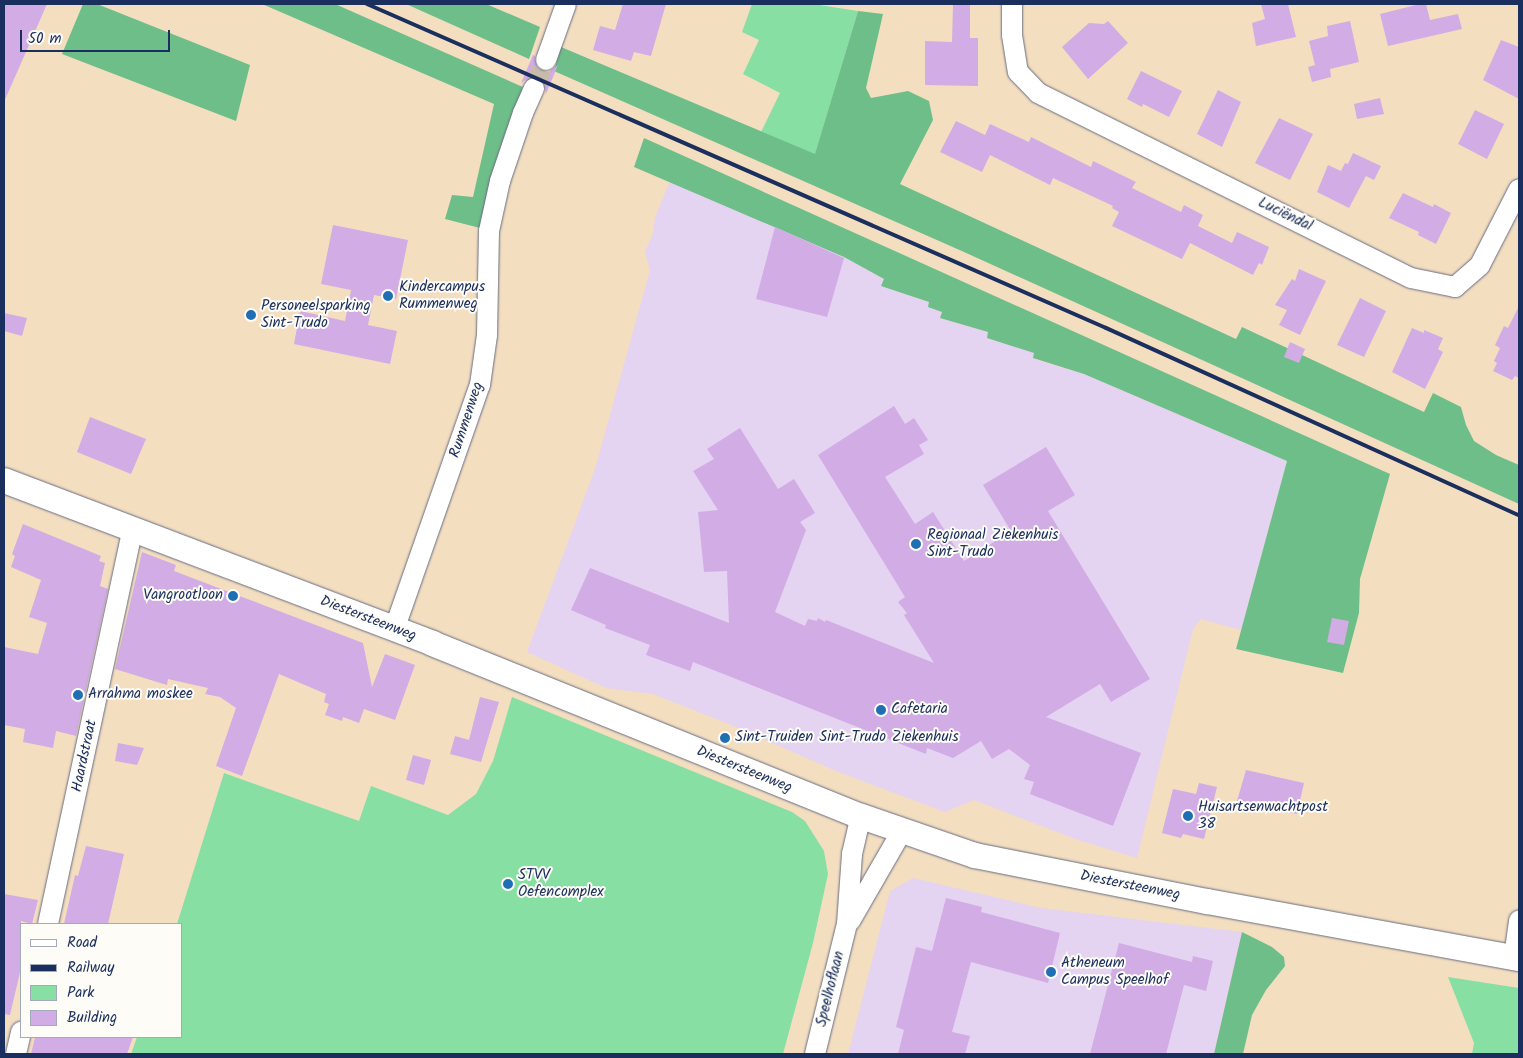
<!DOCTYPE html>
<meta charset="utf-8">
<style>
body{margin:0}
#map{position:relative;width:1523px;height:1058px;overflow:hidden;background:#f4dec0;font-family:Kalam,sans-serif}
div>[style]{position:absolute}
[style*='--x']{left:calc(var(--x)*1px);top:calc(var(--y)*1px);width:calc(var(--w)*1px);rotate:calc(var(--a)*1deg)}
.built>*{inset:0;background:#e4d3f1}
.green>*{inset:0;background:#88dfa3}
.forest>*{inset:0;background:#6ebe89}
.building>*{inset:0;background:#d2ace5}
.minor-tunnel>*{height:20px;margin-top:-10px;transform-origin:0;background:repeating-linear-gradient(90deg,#c9bbac 0 20px,transparent 0 30px)}
.roads{filter:drop-shadow(0 0 1px #676c80) drop-shadow(0 0 1px #676c80)}
.minor>*{height:20px;margin:-10px;padding:0 10px;transform-origin:10px;border-radius:10px;background:#fff}
.major>*{height:25px;margin:-12.5px;padding:0 12.5px;transform-origin:12.5px;border-radius:12.5px;background:#fff}
.rail>*{height:4px;margin:-2px;padding:0 2px;transform-origin:2px;border-radius:2px;background:#1b2f5e}
.dots>*{width:14px;height:14px;translate:-50% -50%;box-sizing:border-box;border:2px solid #fdfcf7;border-radius:50%}
span{translate:-50% -50%;white-space:nowrap;text-align:center;line-height:1.15;-webkit-text-stroke:4px #fdfcf7;paint-order:stroke}
.street-label{font-size:15px;color:#1b2f5e}
.poi-label{font-size:15px;color:#1b2f5e}
.left{translate:0 -50%;text-align:left}
.right{translate:-100% -50%;text-align:right}
.frame{position:absolute;inset:0;border:5px solid #1b2f5e;pointer-events:none}
.legend{position:absolute;left:20px;top:923px;width:162px;height:115px;box-sizing:border-box;background:#fdfcf7;border:1px solid #a3aaba;margin:0;padding:6px 9px;list-style:none;font-size:15px;color:#1b2f5e}
.legend li{display:flex;align-items:center;gap:10px;height:25px}
.legend b{width:25px;border:1px solid #a3aaba}
.scale{position:absolute;left:20px;top:30px;width:150px;height:22px;box-sizing:border-box;border:2px solid #1b2f5e;border-top:0;padding-left:6px;font-size:15px;line-height:18px;white-space:nowrap;color:#1b2f5e;-webkit-text-stroke:4px #fdfcf7;paint-order:stroke}
</style>
<div id="map">
<div class="built">
<div style="clip-path:polygon(670px 181px,844px 257px,884px 279px,882px 286px,929px 302px,943px 312px,940px 318px,988px 332px,988px 338px,1034px 353px,1034px 359px,1084px 374px,1287px 461px,1241px 630px,1201px 619px,1193px 629px,1137px 858px,1075px 839px,974px 800px,945px 812px,838px 772px,736px 727px,653px 694px,606px 688px,527px 652px,595px 469px,650px 270px,645px 252px,653px 233px,655px 217px)"></div>
<div style="clip-path:polygon(913px 878px,1041px 908px,1242px 932px,1214px 1054px,848px 1054px,890px 891px)"></div>
</div>
<div class="green">
<div style="clip-path:polygon(752px 4px,813px 4px,858px 11px,815px 155px,761px 132px,780px 93px,743px 74px,759px 40px,742px 32px)"></div>
<div style="clip-path:polygon(512px 697px,792px 812px,805px 821px,824px 851px,828px 874px,813px 943px,783px 1054px,131px 1054px,137px 1037px,181px 1037px,181px 924px,177px 924px,224px 773px,359px 821px,371px 786px,448px 815px,476px 794px,493px 761px)"></div>
<div style="clip-path:polygon(1448px 977px,1519px 988px,1519px 1054px,1472px 1054px,1474px 1043px)"></div>
</div>
<div class="forest">
<div style="clip-path:polygon(83px 4px,97px 4px,250px 65px,236px 121px,62px 54px)"></div>
<div style="clip-path:polygon(262px 4px,335px 4px,523px 87px,480px 228px,445px 219px,452px 195px,473px 197px,494px 104px)"></div>
<div style="clip-path:polygon(406px 4px,486px 4px,540px 27px,529px 59px)"></div>
<div style="clip-path:polygon(858px 11px,883px 14px,866px 88px,871px 98px,908px 91px,929px 101px,933px 120px,900px 184px,1236px 339px,1242px 327px,1424px 412px,1433px 393px,1461px 407px,1466px 425px,1474px 441px,1496px 455px,1519px 465px,1519px 504px,964px 252px,554px 71px,561px 47px,815px 154px)"></div>
<div style="clip-path:polygon(644px 138px,1390px 474px,1360px 579px,1359px 613px,1343px 673px,1236px 649px,1287px 461px,1084px 374px,1033px 358px,1034px 353px,987px 338px,988px 332px,940px 318px,942px 312px,928px 307px,929px 302px,881px 286px,884px 279px,844px 257px,634px 167px)"></div>
<div style="clip-path:polygon(1242px 932px,1272px 947px,1284px 957px,1285px 966px,1266px 990px,1252px 1015px,1243px 1054px,1214px 1054px)"></div>
</div>
<div class="building">
<div style="clip-path:polygon(4px 4px,47px 4px,4px 102px)"></div>
<div style="clip-path:polygon(623px 4px,666px 4px,651px 56px,634px 52px,631px 61px,593px 50px,600px 26px,615px 30px)"></div>
<div style="clip-path:polygon(953px 4px,970px 4px,970px 38px,978px 38px,978px 86px,925px 85px,925px 41px,952px 42px)"></div>
<div style="clip-path:polygon(1261px 4px,1288px 4px,1296px 37px,1256px 46px,1252px 23px,1265px 19px)"></div>
<div style="clip-path:polygon(1420px 4px,1426px 4px,1430px 20px,1458px 14px,1462px 29px,1388px 46px,1380px 14px)"></div>
<div style="clip-path:polygon(1108px 21px,1128px 43px,1088px 79px,1062px 47px,1089px 23px,1104px 24px)"></div>
<div style="clip-path:polygon(1350px 21px,1359px 62px,1330px 69px,1331px 77px,1312px 82px,1308px 67px,1315px 65px,1309px 41px,1328px 36px,1327px 26px)"></div>
<div style="clip-path:polygon(1501px 40px,1519px 47px,1519px 99px,1483px 80px)"></div>
<div style="clip-path:polygon(533px 55px,535px 56px,537px 67px,542px 71px,549px 72px,558px 65px,546px 94px,544px 81px,538px 77px,532px 76px,521px 83px)"></div>
<div style="clip-path:polygon(1141px 71px,1182px 91px,1169px 117px,1143px 104px,1142px 107px,1127px 99px)"></div>
<div style="clip-path:polygon(1218px 90px,1241px 102px,1222px 147px,1197px 134px)"></div>
<div style="clip-path:polygon(1380px 98px,1384px 114px,1357px 119px,1354px 104px)"></div>
<div style="clip-path:polygon(1475px 110px,1504px 124px,1487px 159px,1458px 144px)"></div>
<div style="clip-path:polygon(1279px 118px,1313px 134px,1290px 180px,1255px 163px)"></div>
<div style="clip-path:polygon(956px 121px,985px 135px,990px 124px,1029px 142px,1031px 137px,1091px 167px,1093px 161px,1136px 182px,1132px 188px,1181px 212px,1184px 205px,1203px 215px,1198px 226px,1232px 243px,1237px 232px,1269px 247px,1262px 265px,1259px 263px,1253px 275px,1190px 243px,1182px 259px,1112px 226px,1119px 212px,1112px 208px,1113px 206px,1053px 178px,1050px 185px,990px 155px,982px 172px,940px 152px)"></div>
<div style="clip-path:polygon(1353px 153px,1381px 166px,1374px 180px,1366px 176px,1349px 208px,1317px 192px,1328px 165px,1341px 171px,1345px 163px,1348px 164px)"></div>
<div style="clip-path:polygon(1403px 193px,1433px 207px,1434px 204px,1451px 213px,1436px 244px,1418px 235px,1419px 232px,1389px 218px)"></div>
<div style="clip-path:polygon(333px 225px,408px 240px,396px 299px,374px 295px,368px 325px,397px 331px,390px 364px,294px 344px,300px 311px,345px 321px,351px 290px,321px 284px)"></div>
<div style="clip-path:polygon(775px 227px,844px 258px,827px 317px,756px 299px)"></div>
<div style="clip-path:polygon(1299px 269px,1326px 281px,1300px 335px,1279px 325px,1287px 310px,1275px 305px,1292px 279px,1295px 281px)"></div>
<div style="clip-path:polygon(1360px 298px,1386px 311px,1364px 357px,1337px 345px)"></div>
<div style="clip-path:polygon(1519px 306px,1519px 378px,1515px 376px,1512px 380px,1493px 371px,1497px 363px,1494px 361px,1500px 348px,1495px 345px,1504px 326px,1508px 328px)"></div>
<div style="clip-path:polygon(4px 313px,27px 318px,22px 336px,4px 331px)"></div>
<div style="clip-path:polygon(1412px 328px,1424px 333px,1424px 330px,1443px 338px,1438px 349px,1443px 352px,1425px 389px,1392px 372px)"></div>
<div style="clip-path:polygon(1290px 342px,1305px 349px,1299px 363px,1284px 357px)"></div>
<div style="clip-path:polygon(894px 406px,905px 424px,914px 418px,928px 440px,919px 445px,924px 454px,885px 477px,915px 524px,933px 512px,964px 561px,1011px 531px,983px 485px,1046px 447px,1075px 495px,1048px 511px,1150px 679px,1111px 702px,1100px 684px,1046px 717px,1141px 753px,1113px 826px,1030px 794px,1034px 782px,1024px 779px,1030px 765px,1009px 749px,992px 759px,981px 741px,953px 758px,927px 748px,926px 754px,693px 662px,690px 671px,646px 655px,650px 645px,605px 628px,606px 625px,571px 610px,590px 568px,729px 623px,727px 571px,704px 572px,698px 512px,718px 510px,693px 471px,714px 459px,707px 449px,740px 428px,778px 489px,794px 479px,815px 513px,800px 522px,806px 530px,775px 612px,805px 626px,808px 619px,817px 621px,818px 618px,825px 622px,826px 620px,934px 663px,904px 615px,907px 613px,898px 602px,905px 597px,818px 455px)"></div>
<div style="clip-path:polygon(90px 417px,146px 439px,131px 474px,77px 452px)"></div>
<div style="clip-path:polygon(23px 524px,101px 556px,99px 561px,105px 563px,100px 586px,108px 589px,76px 736px,56px 731px,53px 748px,23px 742px,25px 729px,4px 725px,4px 647px,38px 654px,47px 623px,29px 617px,41px 580px,11px 567px,15px 556px,12px 554px)"></div>
<div style="clip-path:polygon(142px 552px,176px 565px,174px 571px,363px 643px,372px 687px,385px 654px,415px 665px,395px 720px,364px 709px,359px 723px,343px 717px,342px 721px,325px 715px,329px 704px,324px 702px,326px 694px,279px 674px,242px 776px,216px 766px,236px 708px,220px 697px,205px 694px,208px 688px,168px 679px,167px 685px,115px 669px)"></div>
<div style="clip-path:polygon(1332px 618px,1349px 621px,1344px 645px,1327px 642px)"></div>
<div style="clip-path:polygon(480px 697px,499px 702px,481px 762px,450px 754px,455px 736px,469px 740px)"></div>
<div style="clip-path:polygon(118px 743px,144px 748px,137px 765px,115px 761px)"></div>
<div style="clip-path:polygon(413px 755px,431px 760px,424px 785px,406px 780px)"></div>
<div style="clip-path:polygon(1246px 770px,1304px 783px,1297px 814px,1237px 801px)"></div>
<div style="clip-path:polygon(1199px 783px,1217px 787px,1204px 839px,1183px 834px,1181px 838px,1162px 833px,1173px 789px,1196px 794px)"></div>
<div style="clip-path:polygon(86px 846px,124px 854px,108px 924px,64px 924px,75px 875px,78px 876px)"></div>
<div style="clip-path:polygon(4px 894px,38px 900px,32px 924px,21px 921px,21px 968px,10px 1015px,4px 1014px)"></div>
<div style="clip-path:polygon(946px 898px,982px 907px,981px 912px,1060px 933px,1048px 983px,971px 962px,952px 1032px,970px 1036px,965px 1054px,898px 1054px,904px 1030px,896px 1027px,916px 947px,932px 951px)"></div>
<div style="clip-path:polygon(1119px 943px,1192px 962px,1193px 956px,1213px 961px,1206px 991px,1184px 985px,1166px 1054px,1090px 1054px)"></div>
<div style="clip-path:polygon(35px 1037px,133px 1037px,127px 1054px,31px 1054px)"></div>
</div>
<div class="minor-tunnel">
<div style="--x:534;--y:88;--w:30;--a:-67"></div>
</div>
<div class="roads">
<div class="minor">
<div style="--x:1012;--y:4;--w:31;--a:90"></div>
<div style="--x:1012;--y:35;--w:37;--a:81"></div>
<div style="--x:1018;--y:72;--w:29;--a:46"></div>
<div style="--x:1038;--y:93;--w:416;--a:26.4"></div>
<div style="--x:1411;--y:278;--w:45;--a:11.6"></div>
<div style="--x:1455;--y:287;--w:33;--a:-41"></div>
<div style="--x:1480;--y:265;--w:85;--a:-62.8"></div>
<div style="--x:546;--y:60;--w:59;--a:-70.3"></div>
<div style="--x:394;--y:630;--w:260;--a:-70.7"></div>
<div style="--x:480;--y:385;--w:50;--a:-82"></div>
<div style="--x:487;--y:335;--w:104;--a:-88.9"></div>
<div style="--x:489;--y:231;--w:51;--a:-77.6"></div>
<div style="--x:500;--y:181;--w:72;--a:-71.3"></div>
<div style="--x:523;--y:113;--w:27;--a:-66"></div>
<div style="--x:850;--y:921;--w:104;--a:-60"></div>
<div style="--x:48;--y:924;--w:404;--a:-77.9"></div>
<div style="--x:1514;--y:957;--w:37;--a:-82"></div>
<div style="--x:16;--y:1054;--w:23;--a:-77"></div>
<div style="--x:815;--y:1054;--w:134;--a:-76.2"></div>
<div style="--x:847;--y:924;--w:70;--a:-85.9"></div>
<div style="--x:852;--y:854;--w:39;--a:-77"></div>
</div>
<div class="major">
<div style="--x:4;--y:480;--w:458;--a:20.8"></div>
<div style="--x:432;--y:643;--w:463;--a:22"></div>
<div style="--x:861;--y:816;--w:120;--a:19"></div>
<div style="--x:974;--y:855;--w:237;--a:11.2"></div>
<div style="--x:1207;--y:901;--w:317;--a:10.4"></div>
</div>
</div>
<div class="rail">
<div style="--x:367;--y:4;--w:807;--a:23.67"></div>
<div style="--x:1106;--y:328;--w:453;--a:24.4"></div>
</div>
<div class="dots">
<div style="left:388px;top:296px;background:#1f6fb2"></div>
<div style="left:251px;top:315px;background:#1f6fb2"></div>
<div style="left:916px;top:544px;background:#1f6fb2"></div>
<div style="left:233px;top:596px;background:#1f6fb2"></div>
<div style="left:78px;top:695px;background:#1f6fb2"></div>
<div style="left:881px;top:710px;background:#1f6fb2"></div>
<div style="left:725px;top:738px;background:#1f6fb2"></div>
<div style="left:1188px;top:816px;background:#1f6fb2"></div>
<div style="left:508px;top:884px;background:#1f6fb2"></div>
<div style="left:1051px;top:972px;background:#1f6fb2"></div>
</div>
<div class="street-label">
<span style="left:1285px;top:215px;rotate:26deg">Luciëndal</span>
<span style="left:467px;top:420px;rotate:-72deg">Rummenweg</span>
<span style="left:368px;top:619px;rotate:21deg">Diestersteenweg</span>
<span style="left:85px;top:756px;rotate:-78deg">Haardstraat</span>
<span style="left:744px;top:770px;rotate:22deg">Diestersteenweg</span>
<span style="left:1130px;top:886px;rotate:11deg">Diestersteenweg</span>
<span style="left:831px;top:989px;rotate:-76deg">Speelhoflaan</span>
</div>
<div class="poi-label">
<span class="left" style="left:399px;top:296px">Kindercampus<br>Rummenweg</span>
<span class="left" style="left:261px;top:315px">Personeelsparking<br>Sint-Trudo</span>
<span class="left" style="left:927px;top:544px">Regionaal Ziekenhuis<br>Sint-Trudo</span>
<span class="right" style="left:223px;top:596px">Vangrootloon</span>
<span class="left" style="left:88px;top:695px">Arrahma moskee</span>
<span class="left" style="left:891px;top:710px">Cafetaria</span>
<span class="left" style="left:735px;top:738px">Sint-Truiden Sint-Trudo Ziekenhuis</span>
<span class="left" style="left:1198px;top:816px">Huisartsenwachtpost<br>38</span>
<span class="left" style="left:518px;top:884px">STVV<br>Oefencomplex</span>
<span class="left" style="left:1061px;top:972px">Atheneum<br>Campus Speelhof</span>
</div>
<div class="frame"></div>
<ul class="legend">
<li><b style="height:6px;background:#fff"></b>Road</li>
<li><b style="height:6px;background:#1b2f5e"></b>Railway</li>
<li><b style="height:14px;background:#88dfa3"></b>Park</li>
<li><b style="height:14px;background:#d2ace5"></b>Building</li>
</ul>
<div class="scale">50 m</div>
</div>
